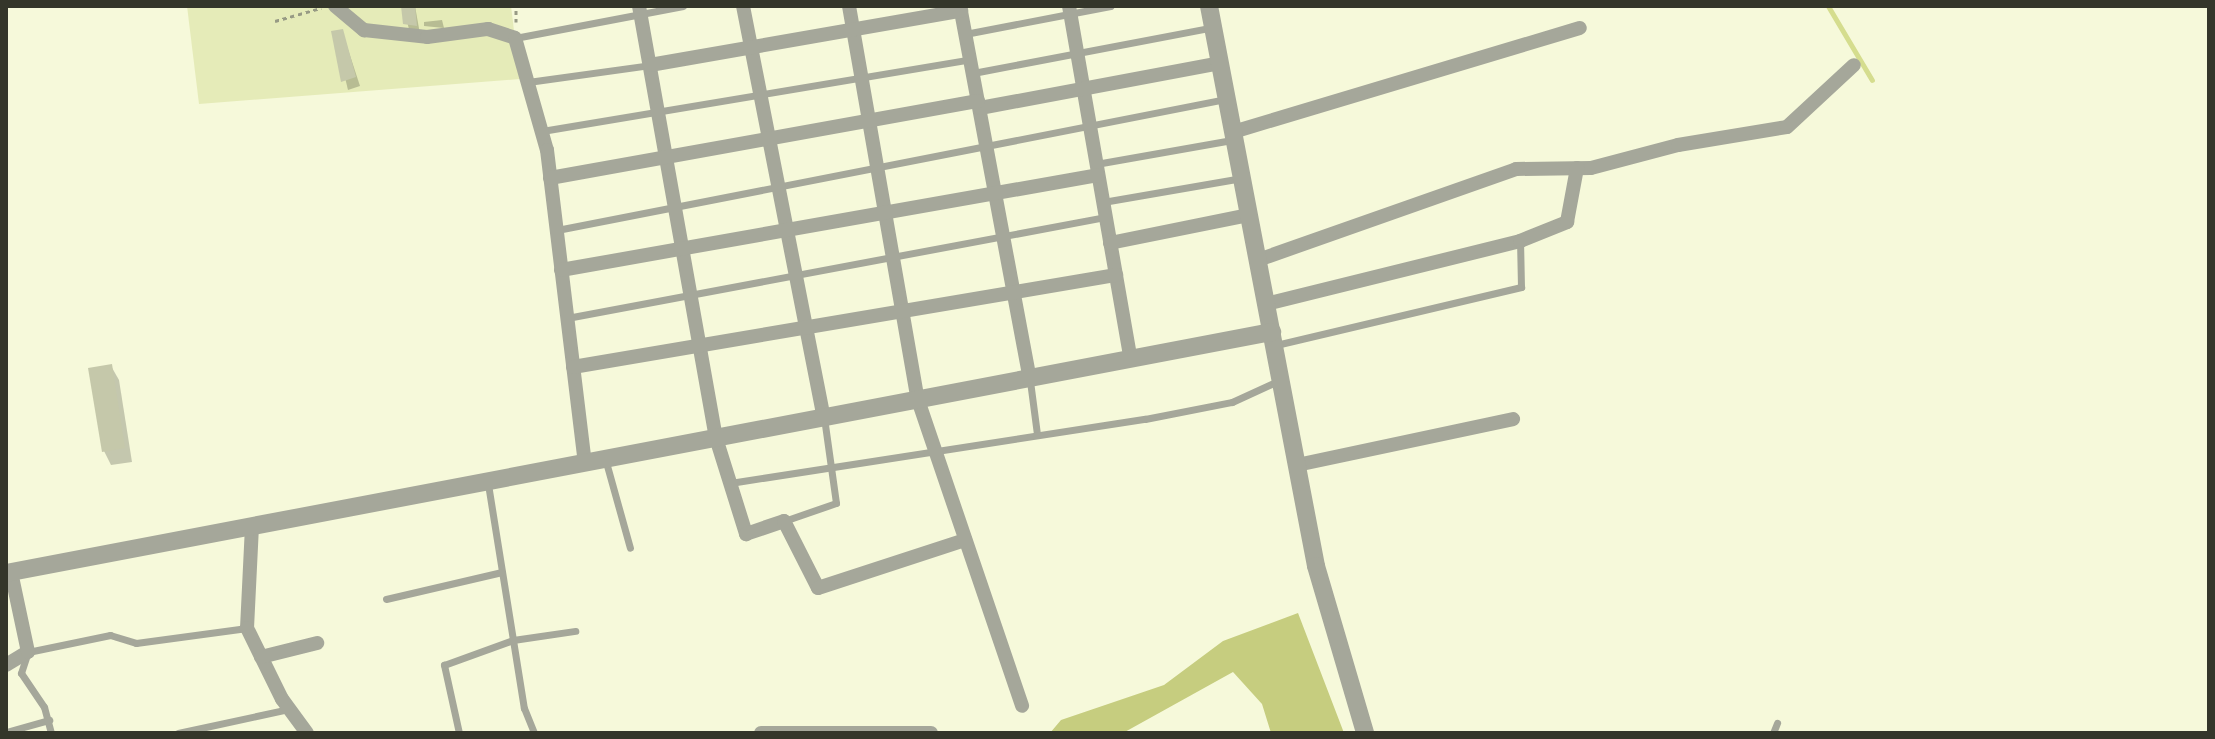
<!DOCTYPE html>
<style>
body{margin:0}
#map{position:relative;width:2215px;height:739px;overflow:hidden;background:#f6f9da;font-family:"Open Sans",sans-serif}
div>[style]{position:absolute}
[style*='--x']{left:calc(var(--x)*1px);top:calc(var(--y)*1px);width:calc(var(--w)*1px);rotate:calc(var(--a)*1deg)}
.green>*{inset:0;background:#e5ebb8}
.forest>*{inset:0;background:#c6cd7f}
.shadow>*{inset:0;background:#0003}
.stream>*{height:5px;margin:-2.5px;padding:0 2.5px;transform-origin:2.5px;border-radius:2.5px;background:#d5dd8e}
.building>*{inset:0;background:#c5c8aa}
.path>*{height:3px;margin-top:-1.5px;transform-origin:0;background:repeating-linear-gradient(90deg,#979a84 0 4px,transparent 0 8px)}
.service>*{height:7px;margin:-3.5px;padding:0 3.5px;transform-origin:3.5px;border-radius:3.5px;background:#a5a79a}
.minor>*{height:14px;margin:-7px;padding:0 7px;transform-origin:7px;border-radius:7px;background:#a5a79a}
.tertiary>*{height:18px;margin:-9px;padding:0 9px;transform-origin:9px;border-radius:9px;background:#a5a79a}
span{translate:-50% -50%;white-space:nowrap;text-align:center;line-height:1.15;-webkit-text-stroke:7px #fff;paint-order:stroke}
.frame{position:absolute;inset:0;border:8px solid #34362a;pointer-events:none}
</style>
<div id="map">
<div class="green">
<div style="clip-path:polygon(187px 6px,511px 6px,520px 79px,199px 104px)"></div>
</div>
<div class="forest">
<div style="clip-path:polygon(1298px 613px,1344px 733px,1271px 733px,1262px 704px,1233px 672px,1123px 733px,1050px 733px,1061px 720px,1164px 685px,1223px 641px)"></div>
</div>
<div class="shadow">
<div style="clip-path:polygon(403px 6px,415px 6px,420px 34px,410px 33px)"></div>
<div style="clip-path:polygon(442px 20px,444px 28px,424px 26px,424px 22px)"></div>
<div style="clip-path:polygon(342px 31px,360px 86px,348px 90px,334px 32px)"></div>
<div style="clip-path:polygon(111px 366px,119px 380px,132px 462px,111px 465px,104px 451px)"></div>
</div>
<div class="stream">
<div style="--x:1828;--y:6;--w:86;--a:59.3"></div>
</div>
<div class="building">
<div style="clip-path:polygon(401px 6px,415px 6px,417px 26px,403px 24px)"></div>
<div style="clip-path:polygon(343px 29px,356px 77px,341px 82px,331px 31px)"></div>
<div style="clip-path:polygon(112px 364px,125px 448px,102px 452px,88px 368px)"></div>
</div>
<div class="path">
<div style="--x:275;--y:21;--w:48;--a:-15.8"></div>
<div style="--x:516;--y:22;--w:16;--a:-90"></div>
</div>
<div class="service">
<div style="--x:965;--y:34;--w:148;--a:-10.9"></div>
<div style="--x:515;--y:38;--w:171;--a:-10.8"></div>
<div style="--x:973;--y:73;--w:241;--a:-10.8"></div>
<div style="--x:528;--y:82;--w:123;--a:-7.9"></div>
<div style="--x:542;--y:131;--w:434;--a:-9.5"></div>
<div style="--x:1096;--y:164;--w:138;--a:-10"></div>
<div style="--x:1103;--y:202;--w:141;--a:-9.8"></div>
<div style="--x:557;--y:230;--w:682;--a:-11.08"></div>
<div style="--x:567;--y:318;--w:547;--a:-10.63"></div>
<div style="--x:1276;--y:345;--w:252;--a:-13.3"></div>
<div style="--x:1521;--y:287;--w:46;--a:-91.2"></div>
<div style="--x:1030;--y:381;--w:53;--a:82.5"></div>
<div style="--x:606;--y:462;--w:89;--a:74.4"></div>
<div style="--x:730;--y:483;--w:420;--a:-8.8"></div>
<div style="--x:1145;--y:419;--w:89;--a:-11.1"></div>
<div style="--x:1232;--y:402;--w:53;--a:-24.6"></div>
<div style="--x:488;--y:484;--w:227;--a:80.9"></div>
<div style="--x:524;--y:708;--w:27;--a:68"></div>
<div style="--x:784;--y:521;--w:55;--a:-19.1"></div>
<div style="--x:836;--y:503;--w:86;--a:-98"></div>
<div style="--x:386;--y:599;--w:119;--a:-13.1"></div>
<div style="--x:6;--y:732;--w:45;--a:-15.6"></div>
<div style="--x:51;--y:733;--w:27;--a:-105"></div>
<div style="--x:44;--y:707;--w:41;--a:-124.1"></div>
<div style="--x:21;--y:673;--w:22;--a:-72"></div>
<div style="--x:28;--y:652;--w:84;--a:-11.7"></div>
<div style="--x:110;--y:635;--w:27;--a:17"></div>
<div style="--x:136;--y:643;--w:112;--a:-7.7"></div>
<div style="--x:178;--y:733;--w:114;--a:-12.2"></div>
<div style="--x:459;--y:733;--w:70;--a:-102.4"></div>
<div style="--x:444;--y:665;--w:73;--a:-19.9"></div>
<div style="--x:513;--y:640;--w:63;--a:-8.3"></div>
<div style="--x:1773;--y:733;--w:11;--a:-68"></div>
</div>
<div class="minor">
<div style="--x:335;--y:6;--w:38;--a:40"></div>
<div style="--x:364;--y:30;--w:63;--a:6.3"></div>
<div style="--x:427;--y:37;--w:62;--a:-7.5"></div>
<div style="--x:488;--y:29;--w:28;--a:18"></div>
<div style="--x:515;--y:38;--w:116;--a:74.1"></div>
<div style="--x:547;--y:150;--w:315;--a:83.1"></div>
<div style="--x:639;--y:6;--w:439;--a:79.9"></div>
<div style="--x:716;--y:438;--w:101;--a:72.6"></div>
<div style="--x:746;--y:534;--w:40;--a:-18.9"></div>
<div style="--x:784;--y:521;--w:75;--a:63.1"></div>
<div style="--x:818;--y:588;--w:155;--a:-18.1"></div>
<div style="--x:743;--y:6;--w:420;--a:78.9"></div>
<div style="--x:849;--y:6;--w:400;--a:80.1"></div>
<div style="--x:918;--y:400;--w:323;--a:71.2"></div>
<div style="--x:960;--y:6;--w:380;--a:79.4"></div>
<div style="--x:1069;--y:6;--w:359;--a:80.1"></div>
<div style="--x:650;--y:65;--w:316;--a:-9.9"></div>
<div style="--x:980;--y:108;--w:244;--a:-10.6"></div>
<div style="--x:1233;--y:132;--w:362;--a:-16.7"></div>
<div style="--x:550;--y:178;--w:435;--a:-10.2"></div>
<div style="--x:1110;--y:243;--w:142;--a:-11.4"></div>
<div style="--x:1258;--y:260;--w:274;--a:-19.4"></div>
<div style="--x:1516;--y:169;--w:75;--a:-0.8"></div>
<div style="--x:1591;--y:168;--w:90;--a:-14.8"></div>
<div style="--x:1678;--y:145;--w:110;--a:-9.4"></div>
<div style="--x:1787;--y:127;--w:91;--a:-42.8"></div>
<div style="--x:561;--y:270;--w:545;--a:-10.03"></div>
<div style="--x:1266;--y:304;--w:262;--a:-13.9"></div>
<div style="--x:1520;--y:241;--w:51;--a:-22"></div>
<div style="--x:1567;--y:222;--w:55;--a:-79.5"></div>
<div style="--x:573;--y:367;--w:551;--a:-9.62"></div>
<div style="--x:1297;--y:465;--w:221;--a:-12"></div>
<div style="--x:252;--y:526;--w:102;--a:92.8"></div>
<div style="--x:247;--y:628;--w:79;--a:63.8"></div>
<div style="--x:282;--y:699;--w:42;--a:53.7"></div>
<div style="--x:261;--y:657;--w:58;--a:-14"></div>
<div style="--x:6;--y:665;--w:26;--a:-31"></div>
<div style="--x:28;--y:652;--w:82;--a:-102"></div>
<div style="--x:761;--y:733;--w:170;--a:0"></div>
</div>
<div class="tertiary">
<div style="--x:1209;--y:6;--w:570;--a:79.18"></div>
<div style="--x:1316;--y:566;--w:174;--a:73.6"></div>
<div style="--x:6;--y:573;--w:1289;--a:-10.78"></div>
</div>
<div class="frame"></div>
</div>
